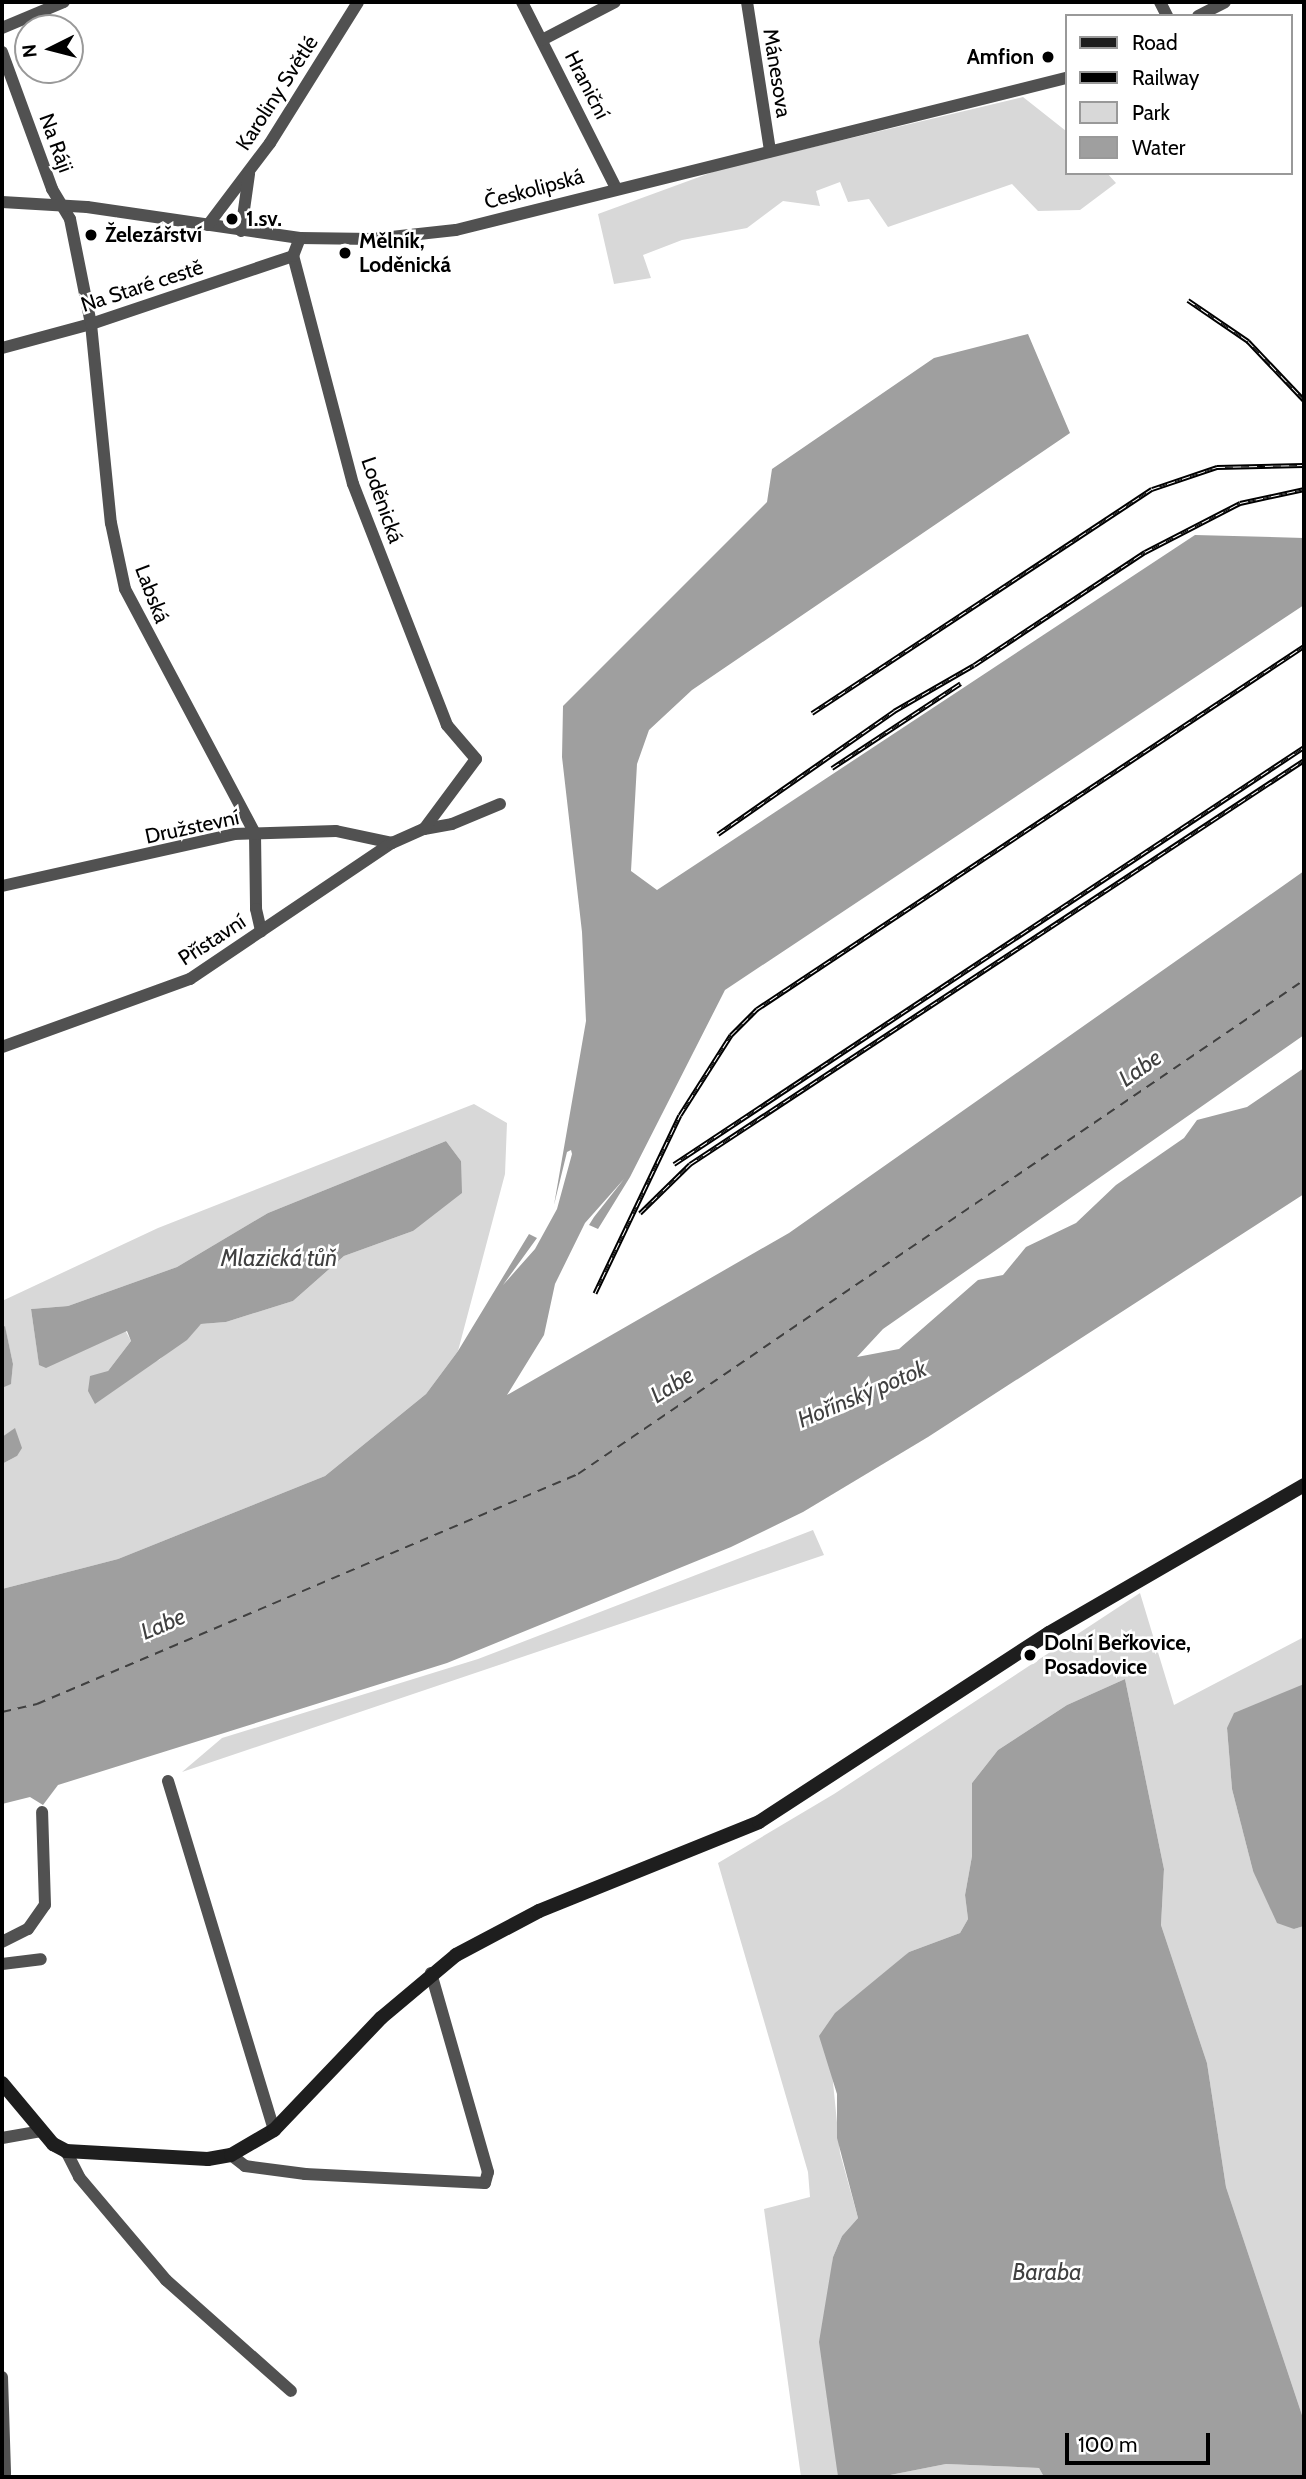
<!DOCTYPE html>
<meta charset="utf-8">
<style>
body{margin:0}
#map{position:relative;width:1306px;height:2479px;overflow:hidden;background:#fff;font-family:Cabin,sans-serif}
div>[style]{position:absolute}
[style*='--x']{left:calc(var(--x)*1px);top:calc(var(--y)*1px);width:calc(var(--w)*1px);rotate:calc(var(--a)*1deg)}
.green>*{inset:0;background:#d8d8d8}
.water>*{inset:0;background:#9f9f9f}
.ferry>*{height:2px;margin-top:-1px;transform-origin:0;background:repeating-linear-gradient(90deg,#404040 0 9px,transparent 0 16px)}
.street>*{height:12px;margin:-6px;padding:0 6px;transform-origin:6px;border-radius:6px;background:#515151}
.secondary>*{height:14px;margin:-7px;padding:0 7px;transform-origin:7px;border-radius:7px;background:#1e1e1e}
.rail>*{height:5px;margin-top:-2.5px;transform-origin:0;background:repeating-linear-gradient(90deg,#fff 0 8px,#000 0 16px);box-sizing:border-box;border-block:2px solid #000}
.dots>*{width:19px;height:19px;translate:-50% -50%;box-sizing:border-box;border:4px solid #fff;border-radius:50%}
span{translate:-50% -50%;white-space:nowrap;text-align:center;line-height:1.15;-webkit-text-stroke:5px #fff;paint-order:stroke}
.poi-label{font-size:21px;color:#000;font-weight:700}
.right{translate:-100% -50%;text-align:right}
.left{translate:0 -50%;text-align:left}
.street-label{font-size:21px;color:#000}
.water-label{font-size:23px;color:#404040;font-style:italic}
.frame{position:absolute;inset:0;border:4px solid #000;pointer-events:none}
.legend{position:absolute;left:1065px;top:14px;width:228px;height:161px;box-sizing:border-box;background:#fff;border:2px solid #999;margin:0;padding:9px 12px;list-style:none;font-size:21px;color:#000}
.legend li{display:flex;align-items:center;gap:14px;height:35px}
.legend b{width:35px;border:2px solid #999}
.north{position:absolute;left:14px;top:14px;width:70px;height:70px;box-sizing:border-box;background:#fff;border:2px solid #999;border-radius:50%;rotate:264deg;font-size:19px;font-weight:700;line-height:28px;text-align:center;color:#000}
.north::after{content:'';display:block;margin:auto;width:24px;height:32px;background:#000;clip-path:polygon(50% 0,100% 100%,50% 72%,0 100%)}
.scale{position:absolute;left:1065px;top:2433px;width:145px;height:32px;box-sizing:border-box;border:4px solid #000;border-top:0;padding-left:9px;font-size:21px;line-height:24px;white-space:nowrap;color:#000;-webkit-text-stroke:5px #fff;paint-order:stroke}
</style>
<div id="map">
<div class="green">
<div style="clip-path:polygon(1023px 97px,1066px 131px,1066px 173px,1107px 173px,1116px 183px,1080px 210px,1038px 211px,1012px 184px,888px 227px,869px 199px,848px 202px,840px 182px,816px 191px,820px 206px,783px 201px,747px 228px,682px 240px,643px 255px,651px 278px,614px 284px,598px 214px,721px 169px)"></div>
<div style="clip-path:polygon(evenodd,474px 1104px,507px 1123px,505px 1174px,458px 1351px,426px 1394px,325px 1476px,118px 1559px,2px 1589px,2px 1464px,17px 1456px,15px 1429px,2px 1437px,2px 1388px,11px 1383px,13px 1364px,5px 1327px,2px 1328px,2px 1301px,158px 1228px,474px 1104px,446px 1141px,461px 1161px,413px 1231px,344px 1256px,293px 1301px,226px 1322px,201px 1324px,159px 1360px,108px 1371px,131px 1341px,125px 1330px,46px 1367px,39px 1364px,31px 1309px,68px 1306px,177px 1267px,268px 1213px,446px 1141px)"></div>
<div style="clip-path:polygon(813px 1530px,824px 1555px,182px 1772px,222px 1738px,478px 1659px)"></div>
<div style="clip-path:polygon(1140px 1593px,1174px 1705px,1304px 1637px,1304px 1684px,1227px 1728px,1232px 1789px,1253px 1871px,1294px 1929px,1304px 1926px,1304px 2421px,1226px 2187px,1207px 2063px,1161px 1925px,1164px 1869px,1125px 1679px,1067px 1705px,998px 1750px,972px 1783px,972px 1856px,965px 1895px,968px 1919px,960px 1933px,909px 1952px,878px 1981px,832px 2072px,840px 2153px,858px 2218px,842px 2236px,833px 2257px,829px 2296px,827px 2398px,833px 2420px,838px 2477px,801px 2477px,764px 2209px,810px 2197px,808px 2172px,718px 1863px,834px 1794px)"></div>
<div style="clip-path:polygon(946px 2464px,1039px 2468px,1044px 2477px,880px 2477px)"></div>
</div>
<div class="water">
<div style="clip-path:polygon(1028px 334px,1070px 433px,692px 690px,649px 730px,637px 764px,631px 871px,657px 890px,1195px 535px,1304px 538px,1304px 605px,725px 990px,630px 1177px,598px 1229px,589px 1225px,594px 1217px,624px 1179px,585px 1223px,555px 1284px,544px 1335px,507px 1395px,789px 1233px,1304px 871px,1304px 1035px,883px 1329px,857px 1357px,899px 1349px,978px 1280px,1003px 1275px,1026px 1247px,1076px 1223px,1116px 1185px,1184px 1138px,1197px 1120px,1247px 1107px,1304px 1068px,1304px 1194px,928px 1437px,803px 1512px,731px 1547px,447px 1663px,58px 1785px,43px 1805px,30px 1797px,2px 1804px,2px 1589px,118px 1559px,325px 1476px,426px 1394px,458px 1351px,529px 1234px,537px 1238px,503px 1285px,535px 1249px,557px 1209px,572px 1154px,571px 1150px,567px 1152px,554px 1205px,586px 1021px,582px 932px,562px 757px,563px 706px,767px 502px,772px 469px,934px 358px)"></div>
<div style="clip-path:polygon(446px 1141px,461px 1161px,462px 1193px,413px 1231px,344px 1256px,293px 1301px,226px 1322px,201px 1324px,187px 1340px,95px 1404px,88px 1391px,90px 1376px,108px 1371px,131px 1341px,127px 1331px,46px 1368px,39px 1365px,31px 1309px,68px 1306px,177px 1267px,268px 1213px)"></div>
<div style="clip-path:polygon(5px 1326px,13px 1364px,11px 1384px,2px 1388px,2px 1328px)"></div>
<div style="clip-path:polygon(15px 1428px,22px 1448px,17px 1456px,2px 1464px,2px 1437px)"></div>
<div style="clip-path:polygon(1125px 1679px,1164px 1869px,1161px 1925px,1207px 2063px,1226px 2187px,1304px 2421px,1304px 2477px,1044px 2477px,1039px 2468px,946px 2464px,880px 2477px,838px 2477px,819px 2342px,833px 2257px,842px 2236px,858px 2218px,837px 2138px,837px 2094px,819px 2036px,835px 2013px,909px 1952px,960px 1933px,968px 1919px,965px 1895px,972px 1856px,972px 1783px,998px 1750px,1067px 1705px)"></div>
<div style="clip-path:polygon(1304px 1684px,1304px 1926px,1294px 1929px,1277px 1923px,1253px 1871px,1232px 1789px,1227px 1728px,1234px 1713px)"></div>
</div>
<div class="ferry">
<div style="--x:2;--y:1712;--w:36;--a:-13"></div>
<div style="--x:37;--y:1704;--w:588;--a:-23.03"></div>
<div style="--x:578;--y:1474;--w:878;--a:-34.23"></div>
</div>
<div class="street">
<div style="--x:522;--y:2;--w:208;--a:63.2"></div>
<div style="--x:747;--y:2;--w:151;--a:81.2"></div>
<div style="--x:1160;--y:2;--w:16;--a:63"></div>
<div style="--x:1198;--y:16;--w:30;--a:-27"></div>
<div style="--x:2;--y:28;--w:67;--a:-22.8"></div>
<div style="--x:542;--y:40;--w:82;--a:-27.5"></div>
<div style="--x:2;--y:52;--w:146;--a:69.9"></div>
<div style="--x:52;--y:189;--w:35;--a:59"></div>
<div style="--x:70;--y:219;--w:107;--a:78.7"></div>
<div style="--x:91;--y:324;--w:200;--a:84.3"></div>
<div style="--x:111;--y:523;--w:67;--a:78"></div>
<div style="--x:125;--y:589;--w:277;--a:62"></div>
<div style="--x:255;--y:834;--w:75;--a:89.2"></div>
<div style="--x:256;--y:909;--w:23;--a:77"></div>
<div style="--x:2;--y:202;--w:85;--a:3.4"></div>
<div style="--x:87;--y:207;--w:215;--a:8.3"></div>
<div style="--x:300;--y:238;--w:73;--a:0.8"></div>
<div style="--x:373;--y:239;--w:83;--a:-6.2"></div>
<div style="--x:456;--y:230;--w:629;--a:-13.99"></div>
<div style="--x:208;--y:225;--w:103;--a:-52.9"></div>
<div style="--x:270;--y:143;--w:166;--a:-58"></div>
<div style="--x:241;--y:231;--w:58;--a:-82"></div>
<div style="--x:2;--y:348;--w:92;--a:-15.1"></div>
<div style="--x:91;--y:324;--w:213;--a:-18.6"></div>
<div style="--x:424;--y:829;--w:28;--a:-10"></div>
<div style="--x:452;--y:824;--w:52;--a:-22.6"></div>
<div style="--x:2;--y:886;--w:238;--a:-12.6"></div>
<div style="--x:234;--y:834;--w:102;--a:-1.7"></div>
<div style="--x:336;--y:831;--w:57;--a:12.1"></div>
<div style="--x:2;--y:1047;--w:200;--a:-19.9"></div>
<div style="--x:190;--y:979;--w:244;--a:-34"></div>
<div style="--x:392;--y:843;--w:35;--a:-24"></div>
<div style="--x:424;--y:829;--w:87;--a:-53.4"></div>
<div style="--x:476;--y:759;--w:45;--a:-130.5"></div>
<div style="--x:447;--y:725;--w:259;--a:-111.3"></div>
<div style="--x:353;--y:484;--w:236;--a:-104.7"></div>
<div style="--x:293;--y:256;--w:19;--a:-69"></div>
<div style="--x:168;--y:1781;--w:365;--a:73.1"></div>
<div style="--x:2;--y:1942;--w:29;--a:-27"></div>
<div style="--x:28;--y:1929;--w:29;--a:-55"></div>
<div style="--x:45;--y:1905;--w:93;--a:-91.8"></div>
<div style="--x:2;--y:1964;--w:39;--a:-7"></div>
<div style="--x:2;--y:2138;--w:41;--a:-9.9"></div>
<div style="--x:66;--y:2151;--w:29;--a:63"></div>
<div style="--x:79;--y:2177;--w:135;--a:49.8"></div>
<div style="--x:166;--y:2280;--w:167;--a:41.6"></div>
<div style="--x:231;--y:2155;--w:18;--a:38"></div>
<div style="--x:245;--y:2166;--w:61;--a:7.6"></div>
<div style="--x:305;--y:2174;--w:180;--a:2.9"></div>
<div style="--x:485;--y:2183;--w:11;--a:-75"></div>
<div style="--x:488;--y:2172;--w:207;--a:-106"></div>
<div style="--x:2;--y:2377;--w:97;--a:88.2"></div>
</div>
<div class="secondary">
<div style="--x:2;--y:2083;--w:80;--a:50.1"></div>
<div style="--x:53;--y:2144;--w:15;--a:28"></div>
<div style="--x:66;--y:2151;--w:142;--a:3.2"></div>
<div style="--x:208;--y:2159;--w:23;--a:-10"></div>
<div style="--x:231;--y:2155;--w:50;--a:-30.2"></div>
<div style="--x:274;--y:2130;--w:155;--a:-46.3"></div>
<div style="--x:381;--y:2018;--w:98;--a:-40"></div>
<div style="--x:456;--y:1955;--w:94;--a:-27.9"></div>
<div style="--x:539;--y:1911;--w:237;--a:-22"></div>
<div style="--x:759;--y:1822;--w:346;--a:-33.1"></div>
<div style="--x:1049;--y:1633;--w:295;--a:-30.1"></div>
</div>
<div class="rail">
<div style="--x:1188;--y:300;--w:73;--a:34.3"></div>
<div style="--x:1248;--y:341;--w:81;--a:46.5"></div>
<div style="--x:812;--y:713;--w:407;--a:-33.4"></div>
<div style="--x:1152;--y:489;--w:69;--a:-18.7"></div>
<div style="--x:1217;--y:467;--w:87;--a:-1.3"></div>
<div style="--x:832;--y:768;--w:154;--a:-33.4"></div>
<div style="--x:718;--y:834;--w:215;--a:-34.9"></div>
<div style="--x:894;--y:711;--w:92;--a:-29.9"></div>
<div style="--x:974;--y:665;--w:205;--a:-33.5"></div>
<div style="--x:1145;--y:552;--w:107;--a:-27.3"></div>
<div style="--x:1240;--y:503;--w:66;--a:-12.3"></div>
<div style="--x:674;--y:1164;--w:756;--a:-33.5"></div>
<div style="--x:640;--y:1213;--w:70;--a:-44.4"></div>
<div style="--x:690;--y:1164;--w:735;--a:-33.34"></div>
<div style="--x:595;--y:1293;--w:197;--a:-64.5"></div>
<div style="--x:680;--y:1115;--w:95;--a:-57.5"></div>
<div style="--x:731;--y:1035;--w:37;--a:-45"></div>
<div style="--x:757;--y:1009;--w:656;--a:-33.57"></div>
</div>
<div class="dots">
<div style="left:1048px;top:57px;background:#000"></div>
<div style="left:232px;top:219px;background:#000"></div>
<div style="left:91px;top:235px;background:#000"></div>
<div style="left:345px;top:253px;background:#000"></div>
<div style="left:1030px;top:1655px;background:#000"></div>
</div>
<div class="poi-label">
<span class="right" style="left:1034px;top:57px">Amfion</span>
<span class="left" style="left:246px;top:219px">1.sv.</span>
<span class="left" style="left:105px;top:235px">Železářství</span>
<span class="left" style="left:359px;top:253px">Mělník,<br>Loděnická</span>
<span class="left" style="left:1044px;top:1655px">Dolní Beřkovice,<br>Posadovice</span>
</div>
<div class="street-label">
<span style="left:777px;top:73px;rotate:81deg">Mánesova</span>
<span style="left:587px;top:85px;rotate:63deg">Hraniční</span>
<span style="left:277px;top:93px;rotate:-57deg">Karoliny Světlé</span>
<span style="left:56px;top:143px;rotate:70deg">Na Ráji</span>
<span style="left:534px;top:189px;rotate:-15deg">Českolipská</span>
<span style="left:142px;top:286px;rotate:-18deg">Na Staré cestě</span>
<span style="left:382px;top:500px;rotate:71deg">Loděnická</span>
<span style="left:152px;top:594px;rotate:69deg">Labská</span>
<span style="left:192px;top:827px;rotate:-12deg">Družstevní</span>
<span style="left:212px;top:940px;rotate:-33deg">Přístavní</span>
</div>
<div class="water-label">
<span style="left:1140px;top:1068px;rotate:-35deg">Labe</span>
<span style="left:279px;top:1258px">Mlazická tůň</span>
<span style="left:672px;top:1385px;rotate:-32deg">Labe</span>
<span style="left:862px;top:1394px;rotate:-23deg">Hořínský potok</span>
<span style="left:163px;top:1624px;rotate:-23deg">Labe</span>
<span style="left:1047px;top:2272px">Baraba</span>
</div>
<div class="frame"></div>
<ul class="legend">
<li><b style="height:9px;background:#1e1e1e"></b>Road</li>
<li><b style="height:9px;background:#000"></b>Railway</li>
<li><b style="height:19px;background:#d8d8d8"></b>Park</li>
<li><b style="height:19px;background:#9f9f9f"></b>Water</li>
</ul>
<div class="north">N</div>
<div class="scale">100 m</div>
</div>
